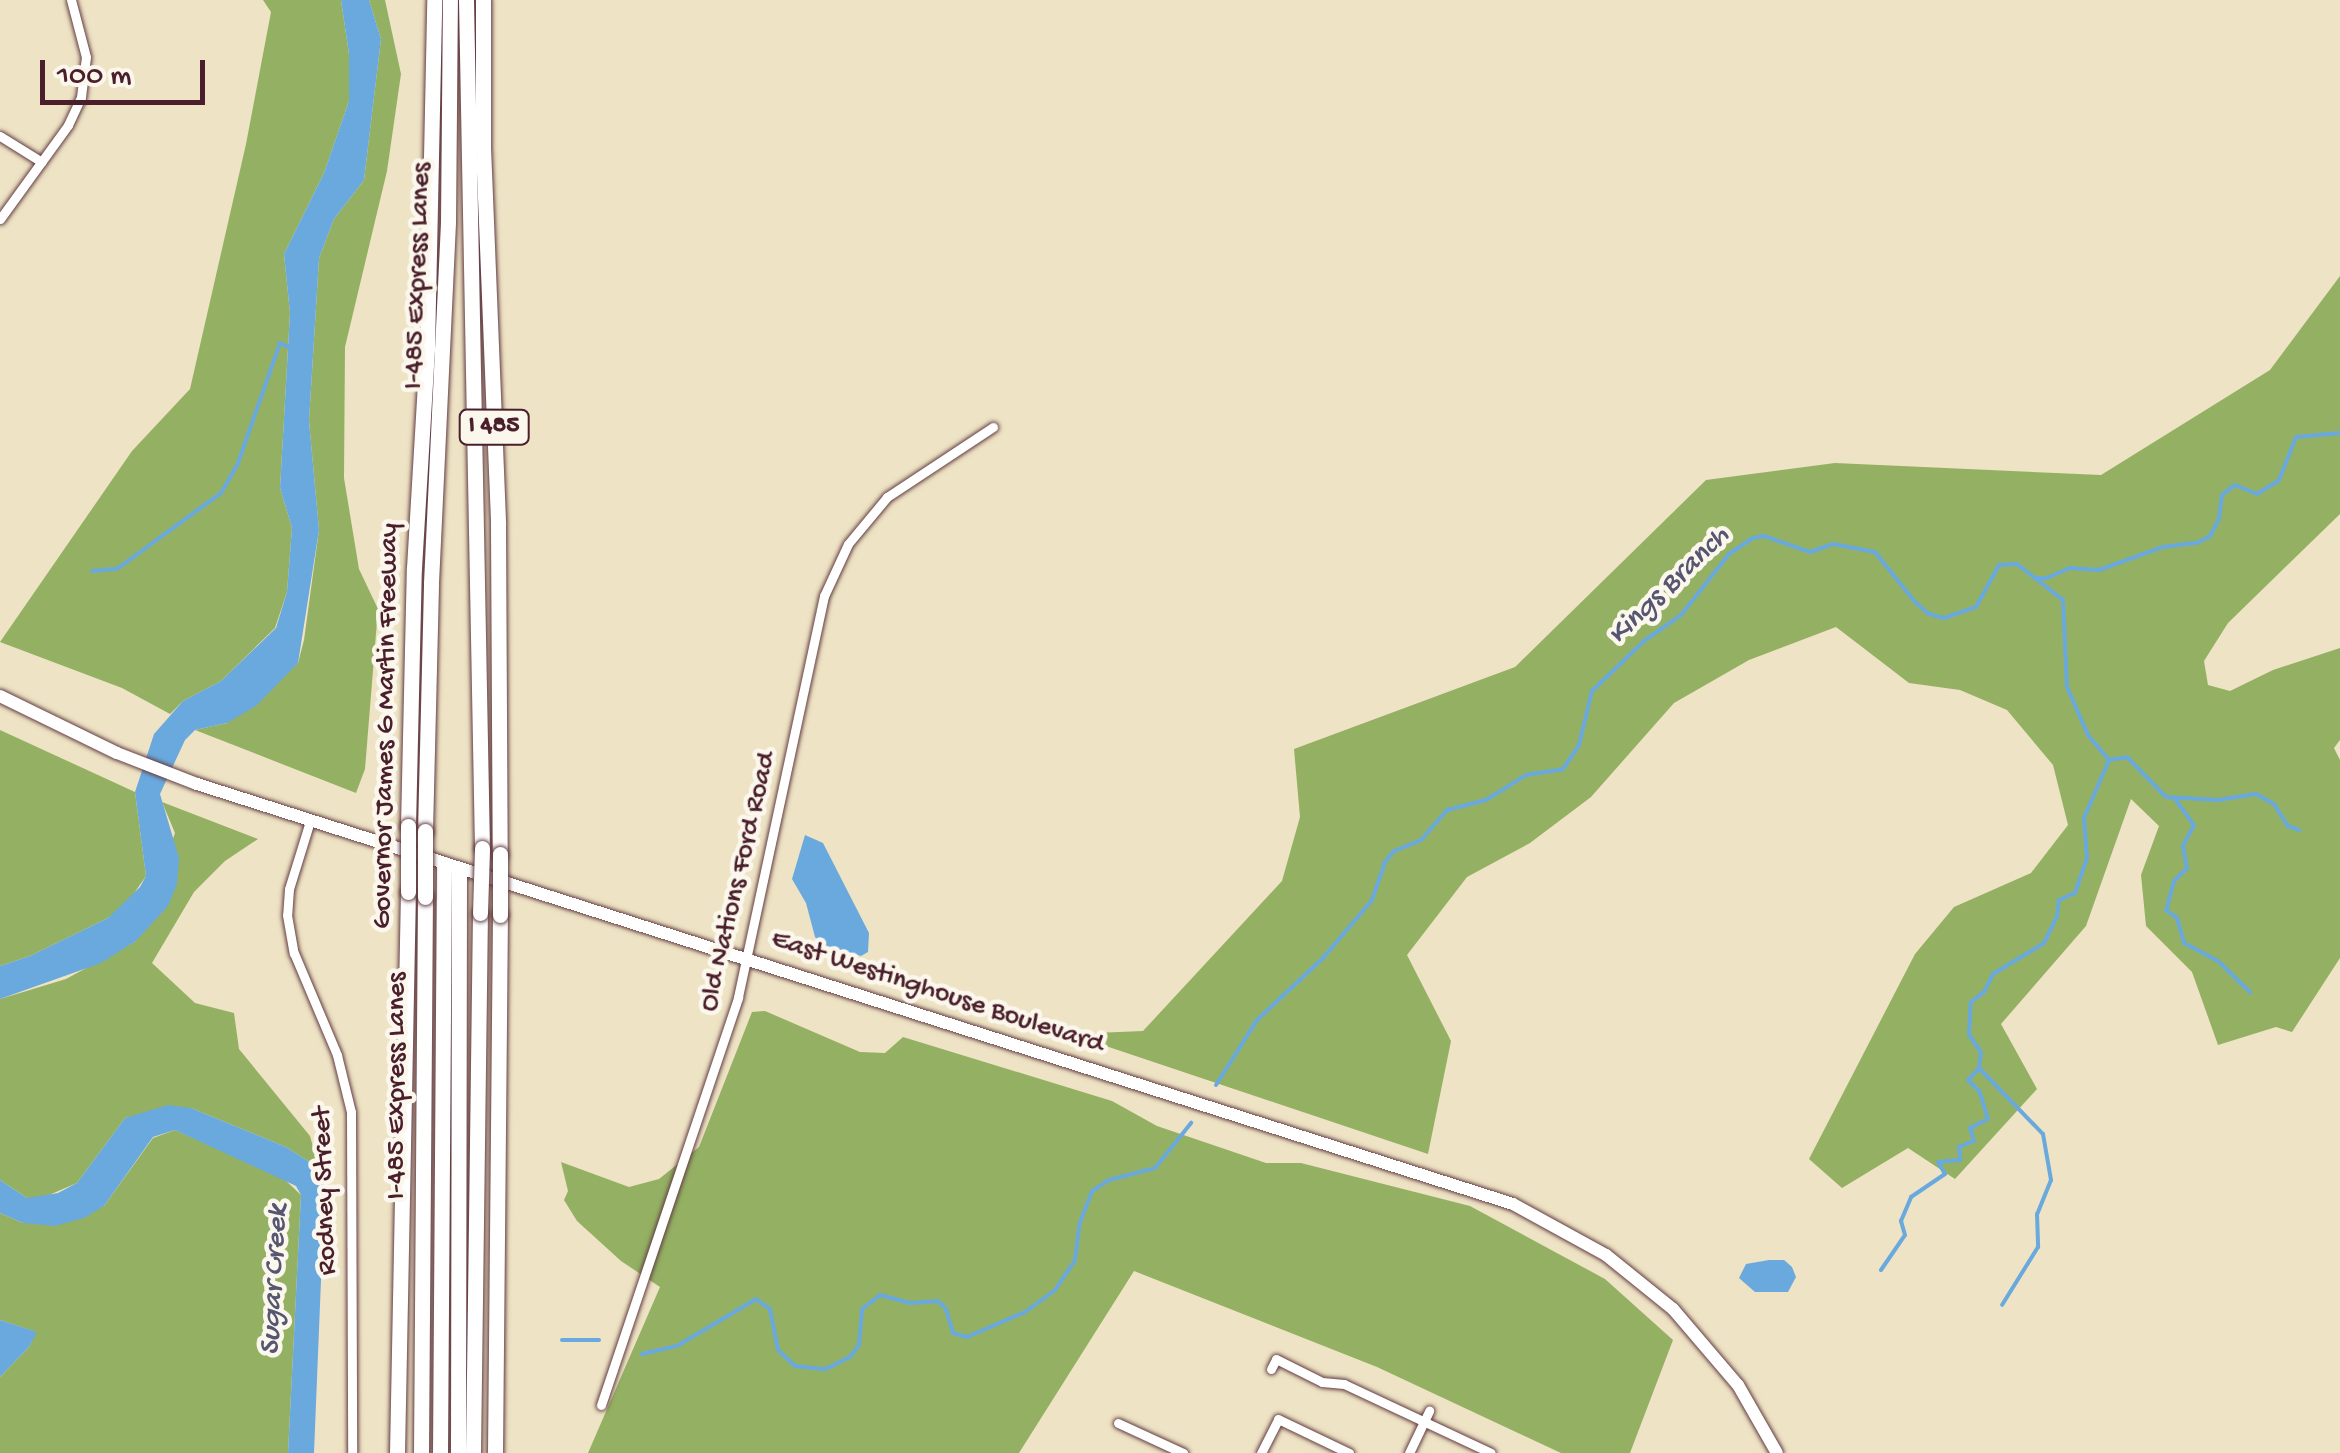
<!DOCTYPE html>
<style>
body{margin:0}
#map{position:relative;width:2340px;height:1453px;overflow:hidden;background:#eee3c4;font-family:"Gochi Hand",sans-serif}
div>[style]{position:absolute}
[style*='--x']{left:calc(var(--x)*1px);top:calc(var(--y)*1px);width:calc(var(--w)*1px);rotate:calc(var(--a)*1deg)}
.forest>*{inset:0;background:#94b163}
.water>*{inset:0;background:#6aa9dd}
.stream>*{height:4px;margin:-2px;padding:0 2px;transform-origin:2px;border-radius:2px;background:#6aa9dd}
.roads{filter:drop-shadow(0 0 2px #633c42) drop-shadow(0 0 2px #633c42)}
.street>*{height:9px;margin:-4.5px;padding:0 4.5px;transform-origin:4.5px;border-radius:4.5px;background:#fff}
.secondary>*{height:12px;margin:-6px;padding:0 6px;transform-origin:6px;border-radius:6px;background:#fff}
.highway>*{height:15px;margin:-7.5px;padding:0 7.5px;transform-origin:7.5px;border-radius:7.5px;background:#fff}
.bridges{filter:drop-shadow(0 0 2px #633c42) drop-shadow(0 0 2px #633c42)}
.highway-bridge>*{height:15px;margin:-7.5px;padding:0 7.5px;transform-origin:7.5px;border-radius:7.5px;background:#fff}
span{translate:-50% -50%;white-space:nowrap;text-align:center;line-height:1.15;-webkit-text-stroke:9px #fbf7ec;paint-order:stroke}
.shield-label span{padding:2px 8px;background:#fbf7ec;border:2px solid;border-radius:8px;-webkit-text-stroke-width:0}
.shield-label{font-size:25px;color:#4a1f2b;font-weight:700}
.street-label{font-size:28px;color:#4a1f2b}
.water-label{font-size:30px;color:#575672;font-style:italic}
.scale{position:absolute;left:40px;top:60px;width:165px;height:45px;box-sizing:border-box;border:5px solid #4a1f2b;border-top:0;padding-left:12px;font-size:30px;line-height:35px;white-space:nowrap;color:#4a1f2b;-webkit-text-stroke:8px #fbf7ec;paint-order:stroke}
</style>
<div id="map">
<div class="forest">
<div style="clip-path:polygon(263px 0,341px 0,349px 54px,349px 101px,324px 173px,284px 254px,290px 313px,280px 488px,292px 528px,287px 592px,275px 628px,221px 681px,183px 701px,170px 714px,122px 688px,0 642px,132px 451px,190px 389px,246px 144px,271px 12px)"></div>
<div style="clip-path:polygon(369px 0,385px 0,401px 74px,387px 171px,345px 347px,344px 478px,359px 569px,378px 609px,365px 769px,356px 793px,195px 730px,227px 723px,298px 663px,304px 640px,319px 530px,309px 421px,319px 258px,334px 219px,364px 180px,381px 39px)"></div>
<div style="clip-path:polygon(2340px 276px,2340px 514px,2228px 623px,2204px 661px,2208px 685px,2230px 691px,2273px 670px,2340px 648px,2340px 740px,2334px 748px,2340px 760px,2340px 958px,2292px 1032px,2276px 1027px,2218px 1045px,2192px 972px,2146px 926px,2141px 875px,2159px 826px,2131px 799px,2086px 926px,2001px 1024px,2037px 1089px,1955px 1179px,1908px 1148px,1842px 1188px,1809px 1159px,1915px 954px,1954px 907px,2031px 873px,2068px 825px,2053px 765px,2007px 710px,1960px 690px,1909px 683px,1836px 627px,1749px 660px,1674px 703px,1591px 797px,1530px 843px,1467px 877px,1407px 955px,1451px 1041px,1428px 1154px,1070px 1034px,1143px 1031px,1282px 881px,1300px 817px,1294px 749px,1515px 667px,1706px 480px,1835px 463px,2101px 475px,2270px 370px)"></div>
<div style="clip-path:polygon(0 730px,135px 792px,146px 876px,128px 902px,108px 918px,30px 956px,0 966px)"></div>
<div style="clip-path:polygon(162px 802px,258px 839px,225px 861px,194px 892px,152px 963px,195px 1003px,234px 1013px,239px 1049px,310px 1136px,319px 1168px,286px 1147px,191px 1108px,125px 1118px,77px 1183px,42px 1198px,27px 1198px,0 1180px,0 999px,66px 979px,136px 941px,175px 833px)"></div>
<div style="clip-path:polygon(765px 1011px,860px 1052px,885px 1053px,903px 1037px,1112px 1101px,1157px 1126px,1266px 1163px,1301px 1163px,1470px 1206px,1605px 1279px,1673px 1340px,1630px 1453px,1561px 1453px,1377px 1367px,1134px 1271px,1019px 1453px,588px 1453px,660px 1287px,621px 1261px,577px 1221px,564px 1200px,568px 1191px,561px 1162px,629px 1187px,659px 1179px,699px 1147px,752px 1012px)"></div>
<div style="clip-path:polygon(175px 1130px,282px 1177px,301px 1195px,288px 1453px,0 1453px,0 1377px,29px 1347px,36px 1332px,0 1320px,0 1213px,23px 1223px,104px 1206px,153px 1138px)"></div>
</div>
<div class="water">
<div style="clip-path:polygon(341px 0,369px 0,381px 39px,364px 180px,334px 219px,319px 258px,309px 421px,319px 530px,298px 663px,256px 706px,227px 723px,195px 730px,185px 740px,160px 794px,179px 858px,177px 884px,168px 906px,136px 941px,101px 963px,0 999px,0 966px,30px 956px,108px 918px,140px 887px,146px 876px,135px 792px,154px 734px,183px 701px,221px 681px,276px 628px,287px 592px,292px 528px,280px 488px,290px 313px,284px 254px,324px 173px,349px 101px,349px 54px)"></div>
<div style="clip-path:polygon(805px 835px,823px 843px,869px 933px,868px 952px,861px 956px,821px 944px,815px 937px,806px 903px,792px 879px)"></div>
<div style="clip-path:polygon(168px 1105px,191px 1108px,286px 1147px,319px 1168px,325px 1182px,314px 1453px,288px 1453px,301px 1195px,296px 1186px,175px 1130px,153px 1137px,104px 1206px,84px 1218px,55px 1226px,23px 1223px,0 1213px,0 1180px,27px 1198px,58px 1193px,77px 1183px,125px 1118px)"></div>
<div style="clip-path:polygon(1769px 1260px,1784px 1260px,1792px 1267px,1796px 1277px,1788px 1292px,1755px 1292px,1739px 1278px,1746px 1264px)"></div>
<div style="clip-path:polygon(0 1320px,37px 1332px,29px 1347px,0 1377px)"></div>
</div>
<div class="stream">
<div style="--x:92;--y:571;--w:25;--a:-5"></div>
<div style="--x:117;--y:569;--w:129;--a:-36.2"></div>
<div style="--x:221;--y:493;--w:34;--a:-60"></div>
<div style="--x:238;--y:463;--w:127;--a:-70.7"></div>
<div style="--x:280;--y:343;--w:10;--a:24"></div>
<div style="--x:2035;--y:578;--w:12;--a:0"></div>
<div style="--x:2047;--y:578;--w:24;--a:-24"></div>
<div style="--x:2069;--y:568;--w:30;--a:4"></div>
<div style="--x:2099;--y:570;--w:68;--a:-19.8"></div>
<div style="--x:2163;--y:547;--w:34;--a:-7"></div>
<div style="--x:2197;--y:543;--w:15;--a:-28"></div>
<div style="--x:2210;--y:536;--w:19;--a:-62"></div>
<div style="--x:2219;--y:519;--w:24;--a:-83"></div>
<div style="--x:2222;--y:495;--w:16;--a:-38"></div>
<div style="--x:2235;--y:485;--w:24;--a:22"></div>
<div style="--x:2257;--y:494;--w:26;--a:-32"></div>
<div style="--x:2279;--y:480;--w:46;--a:-68.4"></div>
<div style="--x:2296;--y:437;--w:44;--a:-5.2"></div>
<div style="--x:2175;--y:799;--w:32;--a:54"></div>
<div style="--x:2194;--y:825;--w:24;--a:118"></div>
<div style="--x:2183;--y:846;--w:22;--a:80"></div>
<div style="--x:2187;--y:868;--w:18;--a:135"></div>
<div style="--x:2174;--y:881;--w:30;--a:105"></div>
<div style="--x:2166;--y:910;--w:14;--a:36"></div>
<div style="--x:2177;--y:918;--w:26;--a:74"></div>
<div style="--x:2184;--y:943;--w:38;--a:28"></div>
<div style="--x:2218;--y:961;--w:45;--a:44.1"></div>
<div style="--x:1979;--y:1068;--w:92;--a:45.9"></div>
<div style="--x:2043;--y:1134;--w:47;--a:80.1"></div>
<div style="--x:2051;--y:1180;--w:37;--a:112"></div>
<div style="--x:2037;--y:1214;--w:33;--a:88"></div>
<div style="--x:2038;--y:1247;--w:68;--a:121.8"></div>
<div style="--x:1216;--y:1085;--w:77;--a:-57.8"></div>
<div style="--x:1257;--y:1020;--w:91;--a:-43.2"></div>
<div style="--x:1323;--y:958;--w:76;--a:-49.8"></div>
<div style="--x:1372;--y:900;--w:40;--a:-71.1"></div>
<div style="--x:1385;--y:862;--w:14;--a:-51"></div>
<div style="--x:1394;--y:851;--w:29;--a:-22"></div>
<div style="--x:1421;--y:840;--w:40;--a:-49"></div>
<div style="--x:1447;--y:810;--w:40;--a:-14.4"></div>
<div style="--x:1486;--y:800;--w:47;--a:-32"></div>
<div style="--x:1526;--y:775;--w:37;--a:-9"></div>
<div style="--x:1563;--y:769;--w:29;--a:-56"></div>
<div style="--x:1579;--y:745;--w:56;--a:-76.5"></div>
<div style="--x:1592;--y:691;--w:72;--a:-43.9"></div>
<div style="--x:1644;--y:641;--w:45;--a:-35.1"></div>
<div style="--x:1681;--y:615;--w:78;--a:-51.8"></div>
<div style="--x:1729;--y:554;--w:29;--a:-34"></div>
<div style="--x:1753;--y:538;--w:11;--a:-10"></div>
<div style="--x:1764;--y:536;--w:49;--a:19.2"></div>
<div style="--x:1810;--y:552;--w:24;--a:-19"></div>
<div style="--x:1833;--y:544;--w:43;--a:10.8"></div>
<div style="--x:1875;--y:552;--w:64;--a:51.3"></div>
<div style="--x:1915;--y:602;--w:18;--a:41"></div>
<div style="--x:1929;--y:614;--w:16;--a:15"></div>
<div style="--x:1944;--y:618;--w:34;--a:-19"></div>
<div style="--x:1976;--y:607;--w:48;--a:-61.3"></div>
<div style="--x:1999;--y:565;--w:18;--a:-3"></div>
<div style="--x:2017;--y:564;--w:58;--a:38"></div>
<div style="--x:2063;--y:600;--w:87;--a:87.4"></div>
<div style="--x:2067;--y:687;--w:52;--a:66.4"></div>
<div style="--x:2088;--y:735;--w:33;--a:50"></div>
<div style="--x:1881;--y:1270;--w:42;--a:-55.6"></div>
<div style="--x:1905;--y:1235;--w:15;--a:-106"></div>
<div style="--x:1901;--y:1221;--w:26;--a:-67"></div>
<div style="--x:1911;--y:1197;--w:41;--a:-34.1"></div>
<div style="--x:1945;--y:1174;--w:14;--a:-120"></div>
<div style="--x:1938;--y:1162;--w:22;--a:-5"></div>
<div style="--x:1960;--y:1160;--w:13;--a:-94"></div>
<div style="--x:1959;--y:1147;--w:16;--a:-22"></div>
<div style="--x:1974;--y:1141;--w:14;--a:-107"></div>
<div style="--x:1970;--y:1128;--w:20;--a:-27"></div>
<div style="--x:1988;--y:1119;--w:28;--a:-107"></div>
<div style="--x:1980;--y:1092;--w:17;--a:-135"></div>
<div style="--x:1968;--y:1080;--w:16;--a:-47"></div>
<div style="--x:1979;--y:1068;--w:16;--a:-83"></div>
<div style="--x:1981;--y:1052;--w:21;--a:-125"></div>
<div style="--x:1969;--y:1035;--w:33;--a:-87"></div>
<div style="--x:1971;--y:1002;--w:16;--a:-38"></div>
<div style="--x:1984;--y:992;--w:20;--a:-63"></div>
<div style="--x:1993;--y:974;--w:60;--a:-31.3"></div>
<div style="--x:2044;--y:943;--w:30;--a:-64"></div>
<div style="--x:2057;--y:916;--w:16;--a:-83"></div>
<div style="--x:2059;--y:900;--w:17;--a:-24"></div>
<div style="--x:2075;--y:893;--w:36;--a:-71"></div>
<div style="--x:2087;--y:859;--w:41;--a:-94.2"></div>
<div style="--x:2084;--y:818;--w:63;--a:-66.7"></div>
<div style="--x:2109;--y:760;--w:18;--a:-9"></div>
<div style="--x:2127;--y:757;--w:56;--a:45.7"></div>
<div style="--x:2166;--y:797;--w:52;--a:3.3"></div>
<div style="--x:2218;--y:800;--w:38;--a:-9"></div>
<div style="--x:2256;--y:794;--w:21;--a:29"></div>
<div style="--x:2274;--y:804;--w:26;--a:58"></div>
<div style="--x:2288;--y:826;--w:12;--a:20"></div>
<div style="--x:562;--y:1340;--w:37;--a:0"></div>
<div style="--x:642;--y:1354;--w:36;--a:-13"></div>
<div style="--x:677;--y:1346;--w:92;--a:-30.7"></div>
<div style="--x:756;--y:1299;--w:17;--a:36"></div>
<div style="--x:770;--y:1309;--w:42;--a:79"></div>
<div style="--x:778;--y:1350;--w:23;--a:43"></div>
<div style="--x:795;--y:1366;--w:31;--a:6"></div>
<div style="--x:826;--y:1369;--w:27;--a:-27"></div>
<div style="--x:850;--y:1357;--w:15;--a:-53"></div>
<div style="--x:859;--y:1345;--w:36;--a:-85"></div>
<div style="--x:862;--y:1309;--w:23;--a:-38"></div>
<div style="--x:880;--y:1295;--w:31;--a:15"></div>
<div style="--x:910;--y:1303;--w:28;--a:-4"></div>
<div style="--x:938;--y:1301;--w:11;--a:45"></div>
<div style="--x:946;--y:1309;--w:25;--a:74"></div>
<div style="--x:953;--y:1333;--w:15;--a:16"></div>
<div style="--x:967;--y:1337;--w:63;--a:-23.3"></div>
<div style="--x:1025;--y:1312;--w:37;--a:-36"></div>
<div style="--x:1055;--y:1290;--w:36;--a:-56"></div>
<div style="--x:1075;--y:1260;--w:35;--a:-83"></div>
<div style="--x:1079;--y:1225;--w:36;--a:-69"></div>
<div style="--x:1092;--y:1191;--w:20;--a:-33"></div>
<div style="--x:1109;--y:1180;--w:48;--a:-14.6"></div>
<div style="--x:1155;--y:1168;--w:58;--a:-51.3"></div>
</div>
<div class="roads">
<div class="street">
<div style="--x:0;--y:136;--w:49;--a:31.8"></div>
<div style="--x:0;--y:219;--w:116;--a:-54.1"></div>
<div style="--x:68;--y:125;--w:31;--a:-65"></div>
<div style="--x:81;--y:97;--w:40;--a:-82.9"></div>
<div style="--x:86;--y:57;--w:59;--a:-104.7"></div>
<div style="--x:310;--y:821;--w:71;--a:107.2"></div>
<div style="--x:289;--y:889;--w:26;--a:94"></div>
<div style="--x:287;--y:915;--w:39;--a:80"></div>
<div style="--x:294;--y:953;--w:111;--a:67.1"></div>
<div style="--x:337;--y:1055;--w:59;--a:76.2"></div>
<div style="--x:351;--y:1112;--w:341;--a:89.8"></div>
<div style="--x:1271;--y:1369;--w:11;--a:-63"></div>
<div style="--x:1276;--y:1359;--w:51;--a:26.6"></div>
<div style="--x:1322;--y:1382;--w:22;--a:5"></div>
<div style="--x:1344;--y:1384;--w:162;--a:25.1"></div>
<div style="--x:601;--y:1405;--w:430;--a:-71.4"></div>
<div style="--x:738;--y:997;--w:410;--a:-77.9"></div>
<div style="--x:824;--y:596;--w:57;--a:-65.2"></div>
<div style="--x:848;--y:544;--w:61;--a:-50.3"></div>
<div style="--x:887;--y:497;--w:127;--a:-33.4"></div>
<div style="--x:1118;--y:1423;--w:72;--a:24.8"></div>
<div style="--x:1261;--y:1453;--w:38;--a:-63"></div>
<div style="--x:1278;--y:1419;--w:79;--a:25.6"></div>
<div style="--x:1409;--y:1453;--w:47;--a:-64.5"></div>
</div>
<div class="secondary">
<div style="--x:0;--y:696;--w:130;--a:26"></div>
<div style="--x:117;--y:753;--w:86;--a:21.2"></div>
<div style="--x:197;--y:784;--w:1381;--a:17.7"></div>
<div style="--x:1513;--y:1204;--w:106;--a:28.7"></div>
<div style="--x:1606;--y:1255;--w:86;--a:38.9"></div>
<div style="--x:1673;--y:1309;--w:100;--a:49.5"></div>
<div style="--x:1738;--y:1385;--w:78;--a:60.2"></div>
</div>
<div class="highway">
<div style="--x:466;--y:0;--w:848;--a:88.92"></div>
<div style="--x:483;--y:0;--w:147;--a:90"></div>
<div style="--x:483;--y:147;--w:378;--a:87.7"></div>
<div style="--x:498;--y:525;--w:329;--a:89.7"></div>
<div style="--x:408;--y:826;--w:258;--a:-88.7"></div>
<div style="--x:414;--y:568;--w:220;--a:-86.6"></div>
<div style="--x:427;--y:348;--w:348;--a:-88.8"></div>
<div style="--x:425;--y:831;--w:248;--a:-88.6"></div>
<div style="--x:431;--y:583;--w:361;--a:-87.3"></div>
<div style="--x:448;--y:222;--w:222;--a:-89.5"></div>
<div style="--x:397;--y:1453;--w:561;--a:-88.88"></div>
<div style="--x:421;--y:1453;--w:556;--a:-89.59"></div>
<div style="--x:440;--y:1453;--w:589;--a:-89.61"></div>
<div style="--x:458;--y:1453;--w:584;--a:-89.9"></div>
<div style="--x:473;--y:1453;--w:540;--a:-89.26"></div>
<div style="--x:495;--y:1453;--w:538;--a:-89.47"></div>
</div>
</div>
<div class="bridges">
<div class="highway-bridge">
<div style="--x:408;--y:892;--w:66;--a:-90"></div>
<div style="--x:425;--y:897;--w:66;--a:-90"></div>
<div style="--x:480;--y:913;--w:65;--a:-88.2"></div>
<div style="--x:500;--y:915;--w:61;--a:-90"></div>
</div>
</div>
<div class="shield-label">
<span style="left:494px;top:427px">I 485</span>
</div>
<div class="street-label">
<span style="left:419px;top:276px;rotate:-88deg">I-485 Express Lanes</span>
<span style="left:387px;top:726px;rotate:-89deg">Governor James G Martin Freeway</span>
<span style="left:739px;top:882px;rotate:-77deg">Old Nations Ford Road</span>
<span style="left:937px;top:993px;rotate:18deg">East Westinghouse Boulevard</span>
<span style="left:398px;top:1086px;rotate:-90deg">I-485 Express Lanes</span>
<span style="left:326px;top:1191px;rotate:-92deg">Rodney Street</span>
</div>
<div class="water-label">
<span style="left:1670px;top:587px;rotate:-44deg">Kings Branch</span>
<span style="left:276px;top:1280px;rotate:-87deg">Sugar Creek</span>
</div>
<div class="scale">100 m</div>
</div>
